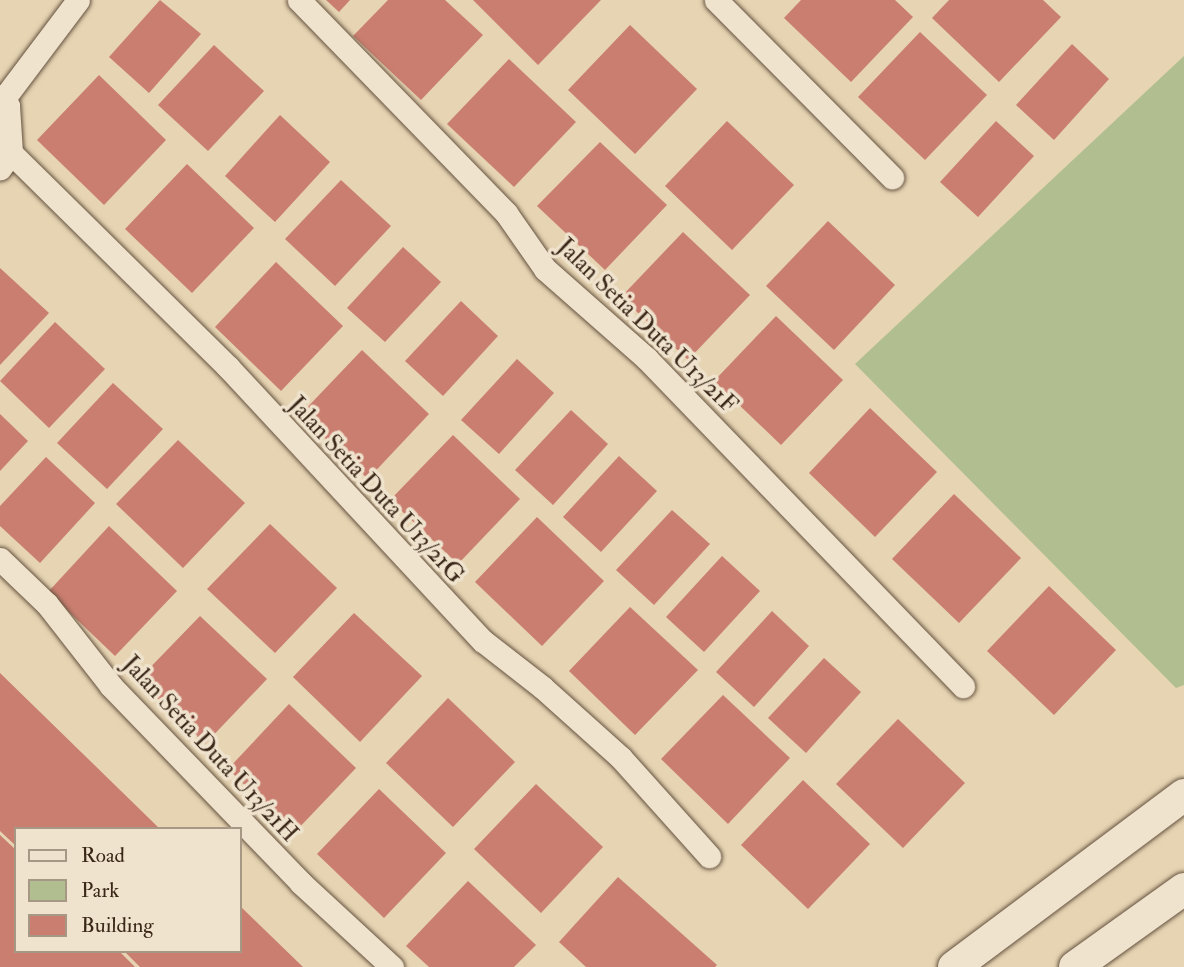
<!DOCTYPE html>
<style>
body{margin:0}
#map{position:relative;width:1184px;height:967px;overflow:hidden;background:#e6d4b3;font-family:"IM FELL Double Pica",serif}
div>[style]{position:absolute}
[style*='--x']{left:calc(var(--x)*1px);top:calc(var(--y)*1px);width:calc(var(--w)*1px);rotate:calc(var(--a)*1deg)}
.green>*{inset:0;background:#b1be90}
.building>*{inset:0;background:#ca7e70}
.roads{filter:drop-shadow(0 0 2px #65523f) drop-shadow(0 0 2px #65523f)}
.street>*{height:23px;margin:-11.5px;padding:0 11.5px;transform-origin:11.5px;border-radius:11.5px;background:#efe3ce}
.secondary>*{height:32px;margin:-16px;padding:0 16px;transform-origin:16px;border-radius:16px;background:#efe3ce}
span{translate:-50% -50%;white-space:nowrap;text-align:center;line-height:1.15;-webkit-text-stroke:7px #efe3ce;paint-order:stroke}
.street-label{font-size:24px;color:#3a2718}
.legend{position:absolute;left:14px;top:827px;width:228px;height:126px;box-sizing:border-box;background:#efe3ce;border:2px solid #a79885;margin:0;padding:9px 12px;list-style:none;font-size:21px;color:#3a2718}
.legend li{display:flex;align-items:center;gap:14px;height:35px}
.legend b{width:35px;border:2px solid #a79885}
</style>
<div id="map">
<div class="green">
<div style="clip-path:polygon(1184px 56px,1184px 685px,1176px 688px,855px 364px)"></div>
</div>
<div class="building">
<div style="clip-path:polygon(160px 0,201px 34px,149px 93px,109px 57px)"></div>
<div style="clip-path:polygon(326px 0,350px 0,339px 12px)"></div>
<div style="clip-path:polygon(388px 0,445px 0,483px 35px,421px 100px,353px 36px)"></div>
<div style="clip-path:polygon(473px 0,601px 0,538px 65px)"></div>
<div style="clip-path:polygon(801px 0,895px 0,913px 17px,851px 82px,784px 18px)"></div>
<div style="clip-path:polygon(949px 0,1043px 0,1061px 17px,999px 82px,932px 18px)"></div>
<div style="clip-path:polygon(630px 25px,697px 89px,635px 154px,568px 90px)"></div>
<div style="clip-path:polygon(920px 32px,987px 95px,925px 160px,858px 97px)"></div>
<div style="clip-path:polygon(1072px 44px,1109px 79px,1054px 140px,1016px 105px)"></div>
<div style="clip-path:polygon(214px 45px,264px 91px,208px 151px,158px 105px)"></div>
<div style="clip-path:polygon(509px 59px,576px 122px,514px 187px,447px 124px)"></div>
<div style="clip-path:polygon(99px 75px,166px 140px,104px 205px,37px 140px)"></div>
<div style="clip-path:polygon(280px 115px,330px 162px,275px 222px,225px 176px)"></div>
<div style="clip-path:polygon(727px 121px,794px 185px,732px 250px,665px 186px)"></div>
<div style="clip-path:polygon(996px 121px,1034px 156px,978px 217px,940px 182px)"></div>
<div style="clip-path:polygon(600px 142px,667px 205px,605px 270px,537px 206px)"></div>
<div style="clip-path:polygon(187px 164px,254px 228px,192px 293px,125px 229px)"></div>
<div style="clip-path:polygon(341px 180px,391px 226px,335px 286px,285px 239px)"></div>
<div style="clip-path:polygon(828px 221px,895px 285px,834px 350px,766px 286px)"></div>
<div style="clip-path:polygon(683px 232px,750px 295px,688px 360px,621px 297px)"></div>
<div style="clip-path:polygon(403px 247px,441px 282px,385px 342px,347px 308px)"></div>
<div style="clip-path:polygon(276px 262px,343px 326px,281px 391px,215px 327px)"></div>
<div style="clip-path:polygon(0 268px,49px 313px,0 365px)"></div>
<div style="clip-path:polygon(461px 301px,498px 336px,443px 396px,405px 361px)"></div>
<div style="clip-path:polygon(776px 316px,843px 380px,781px 445px,714px 381px)"></div>
<div style="clip-path:polygon(55px 322px,105px 369px,49px 428px,0 381px)"></div>
<div style="clip-path:polygon(362px 350px,429px 414px,368px 479px,300px 415px)"></div>
<div style="clip-path:polygon(517px 359px,554px 393px,499px 454px,461px 420px)"></div>
<div style="clip-path:polygon(113px 383px,163px 429px,107px 489px,57px 443px)"></div>
<div style="clip-path:polygon(870px 408px,937px 472px,875px 537px,809px 473px)"></div>
<div style="clip-path:polygon(571px 410px,608px 444px,553px 505px,515px 470px)"></div>
<div style="clip-path:polygon(0 414px,28px 441px,0 471px)"></div>
<div style="clip-path:polygon(453px 435px,520px 499px,458px 564px,390px 500px)"></div>
<div style="clip-path:polygon(178px 440px,245px 503px,183px 568px,116px 504px)"></div>
<div style="clip-path:polygon(619px 456px,657px 491px,601px 552px,563px 517px)"></div>
<div style="clip-path:polygon(46px 457px,95px 503px,40px 563px,0 526px,0 506px)"></div>
<div style="clip-path:polygon(954px 494px,1021px 558px,959px 623px,892px 559px)"></div>
<div style="clip-path:polygon(672px 510px,710px 544px,654px 605px,616px 570px)"></div>
<div style="clip-path:polygon(537px 517px,604px 581px,542px 646px,475px 582px)"></div>
<div style="clip-path:polygon(270px 524px,337px 588px,275px 653px,207px 589px)"></div>
<div style="clip-path:polygon(109px 526px,177px 591px,115px 656px,48px 592px)"></div>
<div style="clip-path:polygon(722px 556px,760px 591px,704px 652px,666px 617px)"></div>
<div style="clip-path:polygon(1049px 586px,1116px 650px,1054px 715px,987px 651px)"></div>
<div style="clip-path:polygon(630px 607px,698px 670px,635px 735px,569px 671px)"></div>
<div style="clip-path:polygon(772px 611px,809px 646px,754px 707px,716px 672px)"></div>
<div style="clip-path:polygon(354px 613px,422px 676px,360px 742px,293px 677px)"></div>
<div style="clip-path:polygon(200px 616px,267px 679px,205px 744px,138px 680px)"></div>
<div style="clip-path:polygon(824px 658px,861px 692px,806px 753px,768px 718px)"></div>
<div style="clip-path:polygon(0 673px,160px 829px,16px 829px,16px 846px,0 831px)"></div>
<div style="clip-path:polygon(723px 695px,790px 758px,728px 824px,661px 759px)"></div>
<div style="clip-path:polygon(448px 698px,515px 762px,453px 827px,386px 763px)"></div>
<div style="clip-path:polygon(289px 704px,356px 768px,294px 833px,228px 769px)"></div>
<div style="clip-path:polygon(898px 719px,965px 783px,903px 848px,836px 784px)"></div>
<div style="clip-path:polygon(803px 780px,870px 844px,808px 909px,741px 845px)"></div>
<div style="clip-path:polygon(536px 784px,603px 847px,541px 913px,474px 849px)"></div>
<div style="clip-path:polygon(379px 789px,446px 853px,384px 918px,317px 854px)"></div>
<div style="clip-path:polygon(0 835px,16px 850px,16px 951px,119px 951px,135px 967px,0 967px)"></div>
<div style="clip-path:polygon(618px 877px,717px 965px,715px 967px,586px 967px,559px 942px)"></div>
<div style="clip-path:polygon(468px 881px,536px 945px,514px 967px,429px 967px,406px 946px)"></div>
<div style="clip-path:polygon(240px 906px,303px 967px,140px 967px,124px 951px,240px 951px)"></div>
</div>
<div class="roads">
<div class="street">
<div style="--x:299;--y:0;--w:297;--a:45.8"></div>
<div style="--x:506;--y:213;--w:68;--a:55.1"></div>
<div style="--x:545;--y:269;--w:136;--a:41.4"></div>
<div style="--x:647;--y:359;--w:455;--a:46"></div>
<div style="--x:716;--y:0;--w:250;--a:45.2"></div>
<div style="--x:0;--y:96;--w:13;--a:51"></div>
<div style="--x:8;--y:106;--w:47;--a:86.3"></div>
<div style="--x:11;--y:153;--w:19;--a:126"></div>
<div style="--x:5;--y:97;--w:121;--a:-53"></div>
<div style="--x:11;--y:153;--w:305;--a:44.6"></div>
<div style="--x:228;--y:367;--w:374;--a:47.1"></div>
<div style="--x:483;--y:641;--w:75;--a:37.9"></div>
<div style="--x:542;--y:687;--w:106;--a:41.9"></div>
<div style="--x:621;--y:758;--w:132;--a:48.1"></div>
<div style="--x:0;--y:559;--w:65;--a:43.8"></div>
<div style="--x:47;--y:604;--w:104;--a:52"></div>
<div style="--x:111;--y:686;--w:274;--a:46"></div>
<div style="--x:301;--y:883;--w:124;--a:42.7"></div>
</div>
<div class="secondary">
<div style="--x:954;--y:967;--w:287;--a:-36.8"></div>
<div style="--x:1075;--y:967;--w:134;--a:-35.6"></div>
</div>
</div>
<div class="street-label">
<span style="left:647px;top:326px;rotate:44deg">Jalan Setia Duta U13/21F</span>
<span style="left:376px;top:490px;rotate:47deg">Jalan Setia Duta U13/21G</span>
<span style="left:210px;top:749px;rotate:47deg">Jalan Setia Duta U13/21H</span>
</div>
<ul class="legend">
<li><b style="height:9px;background:#efe3ce"></b>Road</li>
<li><b style="height:19px;background:#b1be90"></b>Park</li>
<li><b style="height:19px;background:#ca7e70"></b>Building</li>
</ul>
</div>
